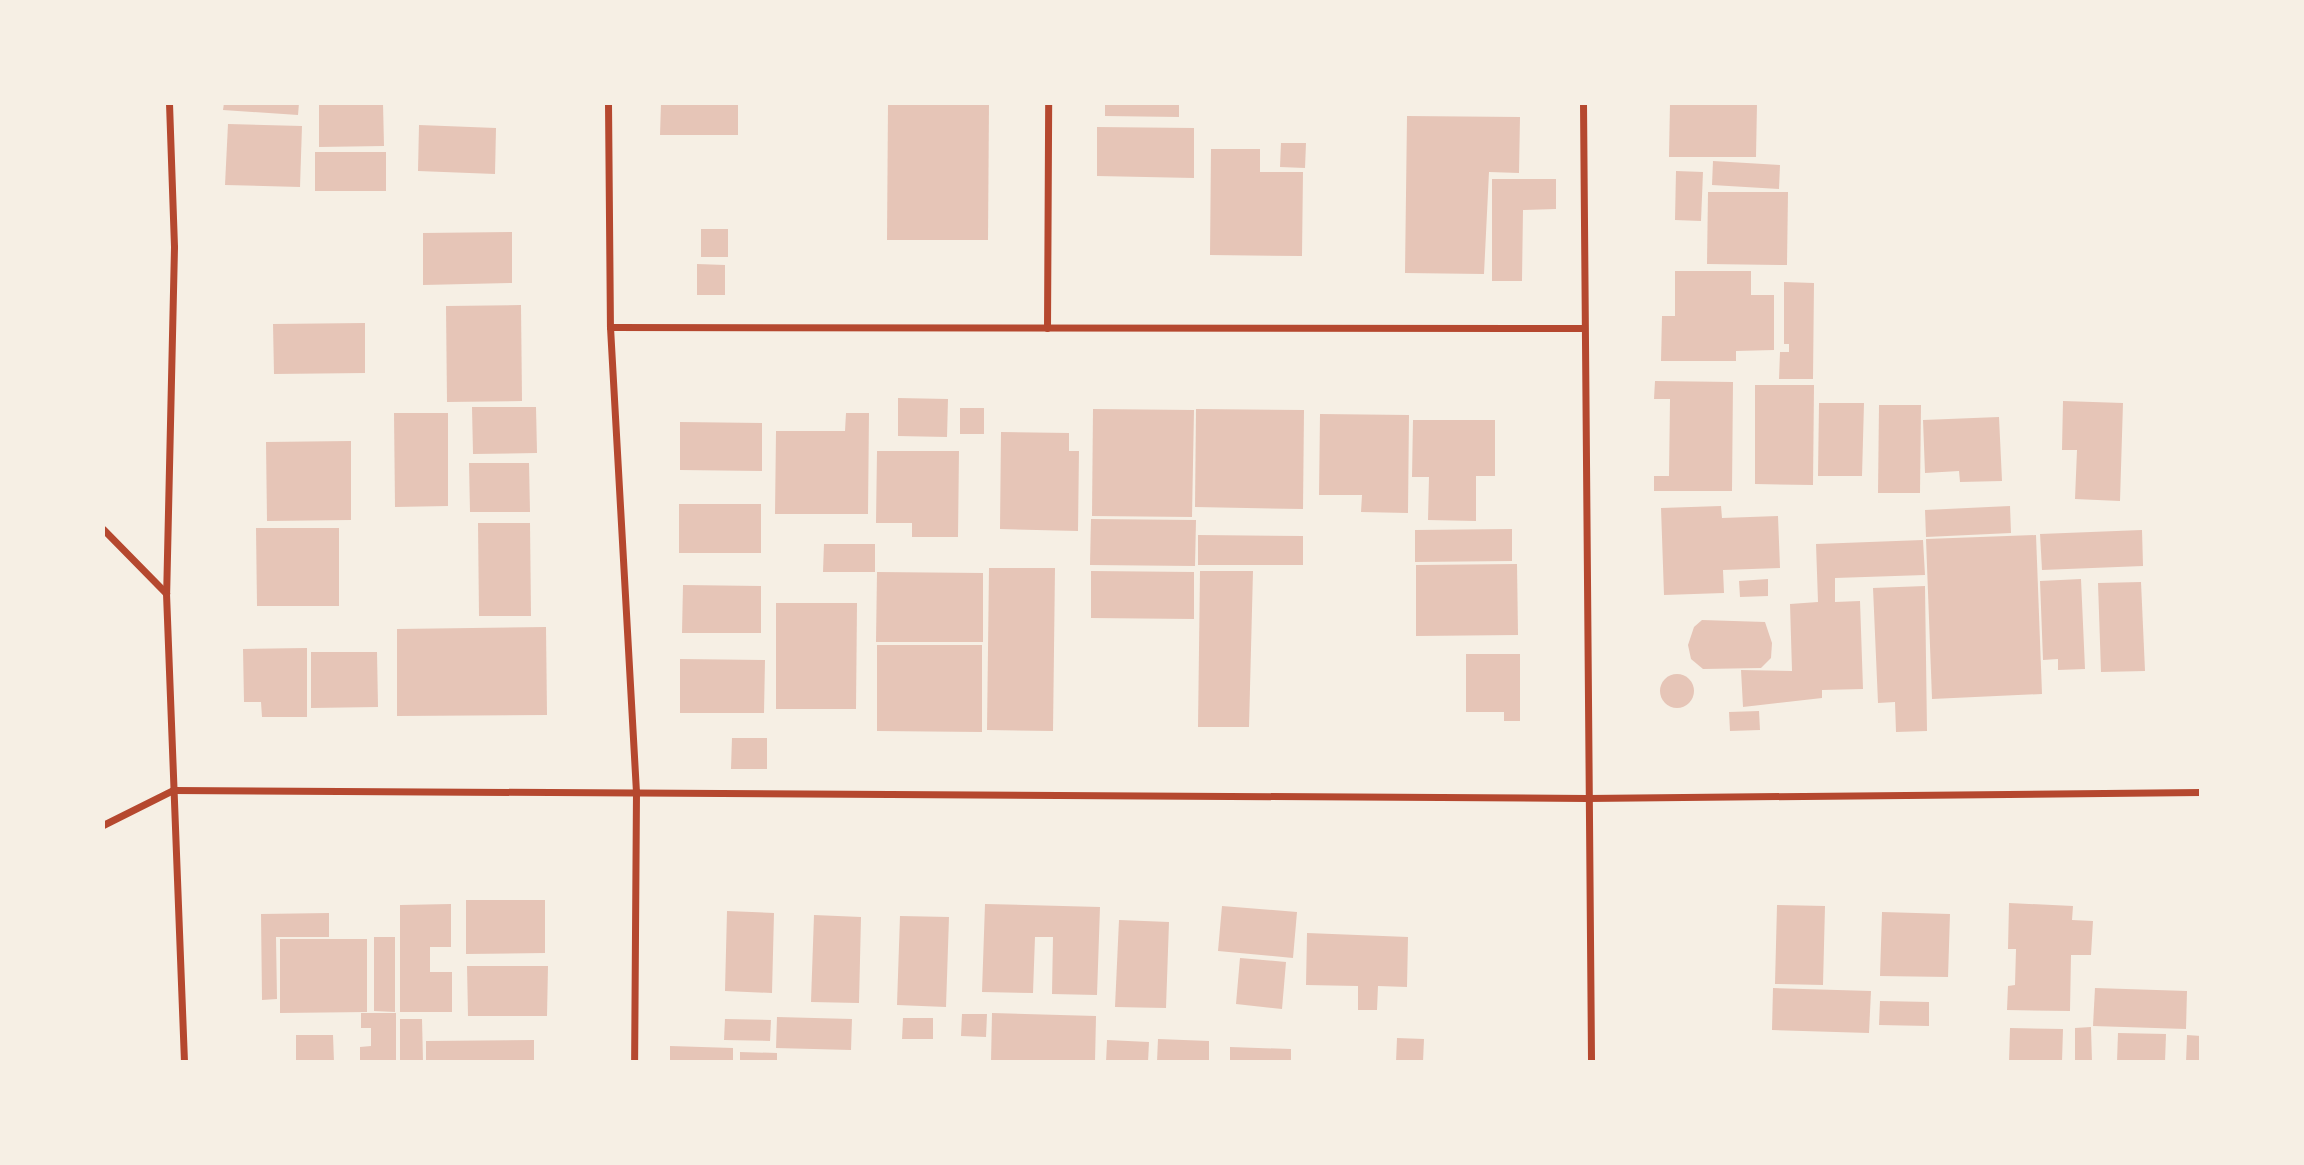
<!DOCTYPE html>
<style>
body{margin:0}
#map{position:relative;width:2304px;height:1165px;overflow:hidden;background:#f6efe4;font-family:Raleway,sans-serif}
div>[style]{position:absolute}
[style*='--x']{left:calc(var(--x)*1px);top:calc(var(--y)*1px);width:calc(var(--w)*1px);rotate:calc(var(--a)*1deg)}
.building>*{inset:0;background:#e6c5b7}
.round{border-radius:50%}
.minor>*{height:7px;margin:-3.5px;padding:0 3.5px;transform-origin:3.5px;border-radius:3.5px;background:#b5482f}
span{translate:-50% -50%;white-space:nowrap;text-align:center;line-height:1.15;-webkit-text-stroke:6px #f6efe4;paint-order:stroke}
.frame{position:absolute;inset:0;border:105px solid #f6efe4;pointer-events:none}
</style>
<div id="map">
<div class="building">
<div style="clip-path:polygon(224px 103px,299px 103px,298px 115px,223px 110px)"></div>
<div style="clip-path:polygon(319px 103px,383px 103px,384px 146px,319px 147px)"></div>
<div style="clip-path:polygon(661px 103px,738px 103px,738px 135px,660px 135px)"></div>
<div style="clip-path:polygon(888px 103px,989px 103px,988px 240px,887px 240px)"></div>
<div style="clip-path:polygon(1105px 103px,1179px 103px,1179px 117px,1105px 116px)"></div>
<div style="clip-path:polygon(1670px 103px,1757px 103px,1756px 157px,1669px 157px)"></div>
<div style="clip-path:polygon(1407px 116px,1520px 117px,1519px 173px,1489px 172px,1484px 274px,1405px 273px)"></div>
<div style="clip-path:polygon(228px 124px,302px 126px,300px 187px,225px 185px)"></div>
<div style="clip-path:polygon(419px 125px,496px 128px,495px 174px,418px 171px)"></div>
<div style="clip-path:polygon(1097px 127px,1194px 128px,1194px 178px,1097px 176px)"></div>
<div style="clip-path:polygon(1281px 143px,1306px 143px,1305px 168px,1280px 167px)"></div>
<div style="clip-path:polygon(1211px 149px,1260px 149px,1260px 172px,1303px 172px,1302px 256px,1210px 255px)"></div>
<div style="clip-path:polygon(315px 152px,386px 152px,386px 191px,315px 191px)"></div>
<div style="clip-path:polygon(1713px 161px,1780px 165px,1779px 189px,1712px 185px)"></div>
<div style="clip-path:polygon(1676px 171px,1703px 172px,1701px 221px,1675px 220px)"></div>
<div style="clip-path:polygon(1492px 179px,1556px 179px,1556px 209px,1523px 210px,1522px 281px,1492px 281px)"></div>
<div style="clip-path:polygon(1708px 192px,1788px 192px,1787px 265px,1707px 264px)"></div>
<div style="clip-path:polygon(701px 229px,728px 229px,728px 257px,701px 257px)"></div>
<div style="clip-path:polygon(512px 232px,512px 283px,423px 285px,423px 233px)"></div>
<div style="clip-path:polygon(697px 264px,725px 265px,725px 295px,697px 295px)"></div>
<div style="clip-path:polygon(1675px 271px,1751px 271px,1751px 295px,1774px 295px,1774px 350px,1736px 351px,1736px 361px,1661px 361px,1662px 316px,1675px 316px)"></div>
<div style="clip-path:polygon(1784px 282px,1814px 283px,1813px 379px,1779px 379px,1780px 352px,1789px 352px,1789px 344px,1784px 344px)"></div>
<div style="clip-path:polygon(521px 305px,522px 401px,447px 402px,446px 306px)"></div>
<div style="clip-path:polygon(365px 323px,365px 373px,274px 374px,273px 324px)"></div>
<div style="clip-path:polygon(1655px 381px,1733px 382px,1732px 491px,1654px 491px,1654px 476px,1669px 476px,1670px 399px,1654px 399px)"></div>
<div style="clip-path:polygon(1755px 385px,1814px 385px,1813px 485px,1755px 484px)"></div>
<div style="clip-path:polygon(898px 398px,948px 399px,947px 437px,898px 436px)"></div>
<div style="clip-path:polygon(2063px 401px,2123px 403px,2120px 501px,2075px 499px,2077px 450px,2062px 450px)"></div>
<div style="clip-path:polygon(1819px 403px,1864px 403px,1862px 476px,1818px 476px)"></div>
<div style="clip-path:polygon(1879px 405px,1921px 405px,1920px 493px,1878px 493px)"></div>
<div style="clip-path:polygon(472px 407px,536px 407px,537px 453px,473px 454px)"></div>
<div style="clip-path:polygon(960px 408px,984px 408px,984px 434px,960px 434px)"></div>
<div style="clip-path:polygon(1093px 409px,1194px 410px,1192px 517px,1092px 516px)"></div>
<div style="clip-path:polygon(1196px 409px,1304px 410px,1303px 509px,1195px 507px)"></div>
<div style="clip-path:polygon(394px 413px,448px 413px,448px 506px,395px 507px)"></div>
<div style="clip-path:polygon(846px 413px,869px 413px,868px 514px,775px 514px,776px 431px,845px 431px)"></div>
<div style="clip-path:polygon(1320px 414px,1409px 415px,1408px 513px,1361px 512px,1362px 495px,1319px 495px)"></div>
<div style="clip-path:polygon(1999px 417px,2002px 481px,1960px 482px,1959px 471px,1925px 473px,1923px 420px)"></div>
<div style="clip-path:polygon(1413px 420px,1495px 420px,1495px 476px,1476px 476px,1476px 521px,1428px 520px,1429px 477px,1412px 477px)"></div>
<div style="clip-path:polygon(680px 422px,762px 423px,762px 471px,680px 470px)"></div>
<div style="clip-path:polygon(1001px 432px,1069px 433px,1069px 451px,1079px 451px,1078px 531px,1000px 529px)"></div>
<div style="clip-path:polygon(351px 441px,351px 520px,267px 521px,266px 442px)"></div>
<div style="clip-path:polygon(877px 451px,959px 451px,958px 537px,912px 537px,912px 523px,876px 523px)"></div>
<div style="clip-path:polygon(469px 463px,529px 463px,530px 512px,470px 512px)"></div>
<div style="clip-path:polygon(679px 504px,761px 504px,761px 553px,679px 553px)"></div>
<div style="clip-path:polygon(1721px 506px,1722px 518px,1778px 516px,1780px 568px,1723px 570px,1724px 593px,1664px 595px,1661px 508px)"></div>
<div style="clip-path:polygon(2010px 506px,2011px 533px,1926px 537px,1925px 510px)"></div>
<div style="clip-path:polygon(1091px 519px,1196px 520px,1195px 566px,1090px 565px)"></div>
<div style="clip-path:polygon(478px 523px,530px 523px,531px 616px,479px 616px)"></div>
<div style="clip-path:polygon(256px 528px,339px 528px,339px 606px,257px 606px)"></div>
<div style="clip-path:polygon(1512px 529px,1512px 561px,1415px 562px,1415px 530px)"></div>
<div style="clip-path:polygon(2142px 530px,2143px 566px,2042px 570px,2040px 534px)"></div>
<div style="clip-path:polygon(1198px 535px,1303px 536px,1303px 565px,1198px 565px)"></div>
<div style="clip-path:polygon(2036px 535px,2042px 694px,1932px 699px,1926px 539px)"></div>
<div style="clip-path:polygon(1923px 540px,1925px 575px,1835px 578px,1835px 602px,1860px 601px,1863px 689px,1822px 690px,1822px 698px,1743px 707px,1741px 670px,1792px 671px,1790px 604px,1818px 602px,1816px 544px)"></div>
<div style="clip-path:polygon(824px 544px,875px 544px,875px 572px,823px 572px)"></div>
<div style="clip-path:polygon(1517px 564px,1518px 635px,1416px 636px,1416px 565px)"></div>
<div style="clip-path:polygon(989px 568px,1055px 568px,1053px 731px,987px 730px)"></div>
<div style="clip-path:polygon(1091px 571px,1194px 572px,1194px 619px,1091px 618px)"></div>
<div style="clip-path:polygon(1200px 571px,1253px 571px,1249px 727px,1198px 727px)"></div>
<div style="clip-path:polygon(877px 572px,983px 573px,983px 642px,876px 642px)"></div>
<div style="clip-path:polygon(1768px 579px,1768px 596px,1740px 597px,1739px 581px)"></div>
<div style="clip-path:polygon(2081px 579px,2085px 669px,2058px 670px,2058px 659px,2043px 660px,2040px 581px)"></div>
<div style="clip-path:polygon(2141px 582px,2145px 671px,2101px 672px,2098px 583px)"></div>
<div style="clip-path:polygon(683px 585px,761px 586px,761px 633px,682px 633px)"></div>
<div style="clip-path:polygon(1925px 586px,1927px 731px,1896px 732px,1895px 702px,1878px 703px,1873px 588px)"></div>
<div style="clip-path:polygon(776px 603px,857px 603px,856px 709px,776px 709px)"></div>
<div style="clip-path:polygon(1702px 620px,1765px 622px,1772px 643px,1771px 658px,1761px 668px,1703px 669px,1691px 659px,1688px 645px,1694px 627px)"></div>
<div style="clip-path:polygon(546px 627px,547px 715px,397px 716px,397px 629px)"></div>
<div style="clip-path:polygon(877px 645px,982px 645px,982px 732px,877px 731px)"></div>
<div style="clip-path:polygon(307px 648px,307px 717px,262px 717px,261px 702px,244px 702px,243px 649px)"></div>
<div style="clip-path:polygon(311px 652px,377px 652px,378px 707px,311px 708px)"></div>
<div style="clip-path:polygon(1466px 654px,1520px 654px,1520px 721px,1504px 721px,1504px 712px,1466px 712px)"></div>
<div style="clip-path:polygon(680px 659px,765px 660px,764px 713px,680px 713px)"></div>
<div class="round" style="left:1660px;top:674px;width:34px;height:34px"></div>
<div style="clip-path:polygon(1759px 711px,1760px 730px,1730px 731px,1729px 712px)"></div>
<div style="clip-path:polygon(732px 738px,767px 738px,767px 769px,731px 769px)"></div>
<div style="clip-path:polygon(466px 900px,545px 900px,545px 953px,466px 954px)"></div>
<div style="clip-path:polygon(2009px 903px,2073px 906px,2072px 920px,2093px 921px,2091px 955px,2071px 955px,2070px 1011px,2007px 1010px,2008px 986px,2015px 985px,2016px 949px,2008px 949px)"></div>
<div style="clip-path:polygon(451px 904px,451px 947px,430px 947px,430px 972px,452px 972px,452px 1012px,400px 1012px,400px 905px)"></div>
<div style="clip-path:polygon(985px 904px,1100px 907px,1097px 995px,1052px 994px,1053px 937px,1035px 937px,1033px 993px,982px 992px)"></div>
<div style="clip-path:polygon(1777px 905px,1825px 906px,1823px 985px,1775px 984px)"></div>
<div style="clip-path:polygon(1222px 906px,1297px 912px,1293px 958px,1218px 951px)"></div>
<div style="clip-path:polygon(727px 911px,774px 913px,772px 993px,725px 991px)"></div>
<div style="clip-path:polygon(1882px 912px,1950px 914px,1948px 977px,1880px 976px)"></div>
<div style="clip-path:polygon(329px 913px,329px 937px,276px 937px,277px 999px,262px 1000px,261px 914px)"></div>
<div style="clip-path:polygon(814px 915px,861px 917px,859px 1003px,811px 1002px)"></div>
<div style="clip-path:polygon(900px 916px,949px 917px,946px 1007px,897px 1005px)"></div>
<div style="clip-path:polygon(1119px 920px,1169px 922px,1166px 1008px,1115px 1007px)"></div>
<div style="clip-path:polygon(1307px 933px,1408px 937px,1407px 987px,1378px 986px,1377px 1010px,1358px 1010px,1358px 986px,1306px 985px)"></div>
<div style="clip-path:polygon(374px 937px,395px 937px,395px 1012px,374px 1011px)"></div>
<div style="clip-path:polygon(280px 939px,367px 939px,367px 1012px,280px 1013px)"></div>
<div style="clip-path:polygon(1240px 958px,1286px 962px,1282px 1009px,1236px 1004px)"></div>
<div style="clip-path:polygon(467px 966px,548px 966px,547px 1016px,468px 1016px)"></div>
<div style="clip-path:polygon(1773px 988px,1871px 991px,1869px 1033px,1772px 1030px)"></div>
<div style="clip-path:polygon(2095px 988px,2187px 991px,2186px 1029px,2093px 1026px)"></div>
<div style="clip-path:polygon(1880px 1001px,1929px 1002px,1929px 1026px,1879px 1025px)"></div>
<div style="clip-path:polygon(361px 1013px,396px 1013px,396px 1062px,360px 1062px,360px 1047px,371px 1046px,371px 1028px,361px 1028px)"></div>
<div style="clip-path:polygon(992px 1013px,1096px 1016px,1095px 1062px,991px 1062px)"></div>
<div style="clip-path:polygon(962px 1014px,987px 1014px,986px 1037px,961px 1036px)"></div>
<div style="clip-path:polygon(777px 1017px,852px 1019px,851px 1050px,776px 1048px)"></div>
<div style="clip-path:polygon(903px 1018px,933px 1018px,933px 1039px,902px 1039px)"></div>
<div style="clip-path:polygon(400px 1019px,422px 1019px,423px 1062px,400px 1062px)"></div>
<div style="clip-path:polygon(725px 1019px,771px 1020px,770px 1041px,724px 1040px)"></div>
<div style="clip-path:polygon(2091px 1027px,2092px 1062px,2075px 1062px,2075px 1028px)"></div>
<div style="clip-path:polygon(2010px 1028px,2063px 1029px,2062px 1062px,2009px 1062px)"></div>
<div style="clip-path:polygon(2118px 1033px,2166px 1034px,2165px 1062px,2117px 1062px)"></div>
<div style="clip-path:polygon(296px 1035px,333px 1035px,334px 1062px,296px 1062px)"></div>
<div style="clip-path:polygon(2187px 1035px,2201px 1036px,2201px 1062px,2186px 1062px)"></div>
<div style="clip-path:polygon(1397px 1038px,1424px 1039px,1423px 1062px,1396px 1062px)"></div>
<div style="clip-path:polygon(1158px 1039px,1209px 1041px,1209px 1062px,1157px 1062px)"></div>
<div style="clip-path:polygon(534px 1040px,534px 1062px,426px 1062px,426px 1041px)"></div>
<div style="clip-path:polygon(1107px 1040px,1149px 1042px,1148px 1062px,1106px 1062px)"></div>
<div style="clip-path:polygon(670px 1046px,733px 1048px,733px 1062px,670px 1062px)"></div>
<div style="clip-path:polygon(1230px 1047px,1291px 1049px,1291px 1062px,1230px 1062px)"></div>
<div style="clip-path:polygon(740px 1052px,777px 1053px,777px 1062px,740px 1062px)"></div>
</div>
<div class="minor">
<div style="--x:169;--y:103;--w:144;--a:88"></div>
<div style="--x:174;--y:247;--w:346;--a:91.3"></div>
<div style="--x:166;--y:593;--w:469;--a:87.8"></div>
<div style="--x:608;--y:103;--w:224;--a:89.5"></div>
<div style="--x:610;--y:327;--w:465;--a:86.8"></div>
<div style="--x:636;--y:791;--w:271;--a:90.4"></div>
<div style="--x:1583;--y:103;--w:959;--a:89.52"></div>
<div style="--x:610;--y:327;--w:974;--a:0.06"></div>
<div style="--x:1047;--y:328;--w:225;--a:-89.7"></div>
<div style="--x:103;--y:529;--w:90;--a:45.5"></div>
<div style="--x:103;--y:825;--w:78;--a:-26.6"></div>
<div style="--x:173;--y:790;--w:1414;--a:0.32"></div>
<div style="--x:1587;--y:798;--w:614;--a:-0.56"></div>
</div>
<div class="frame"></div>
</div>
